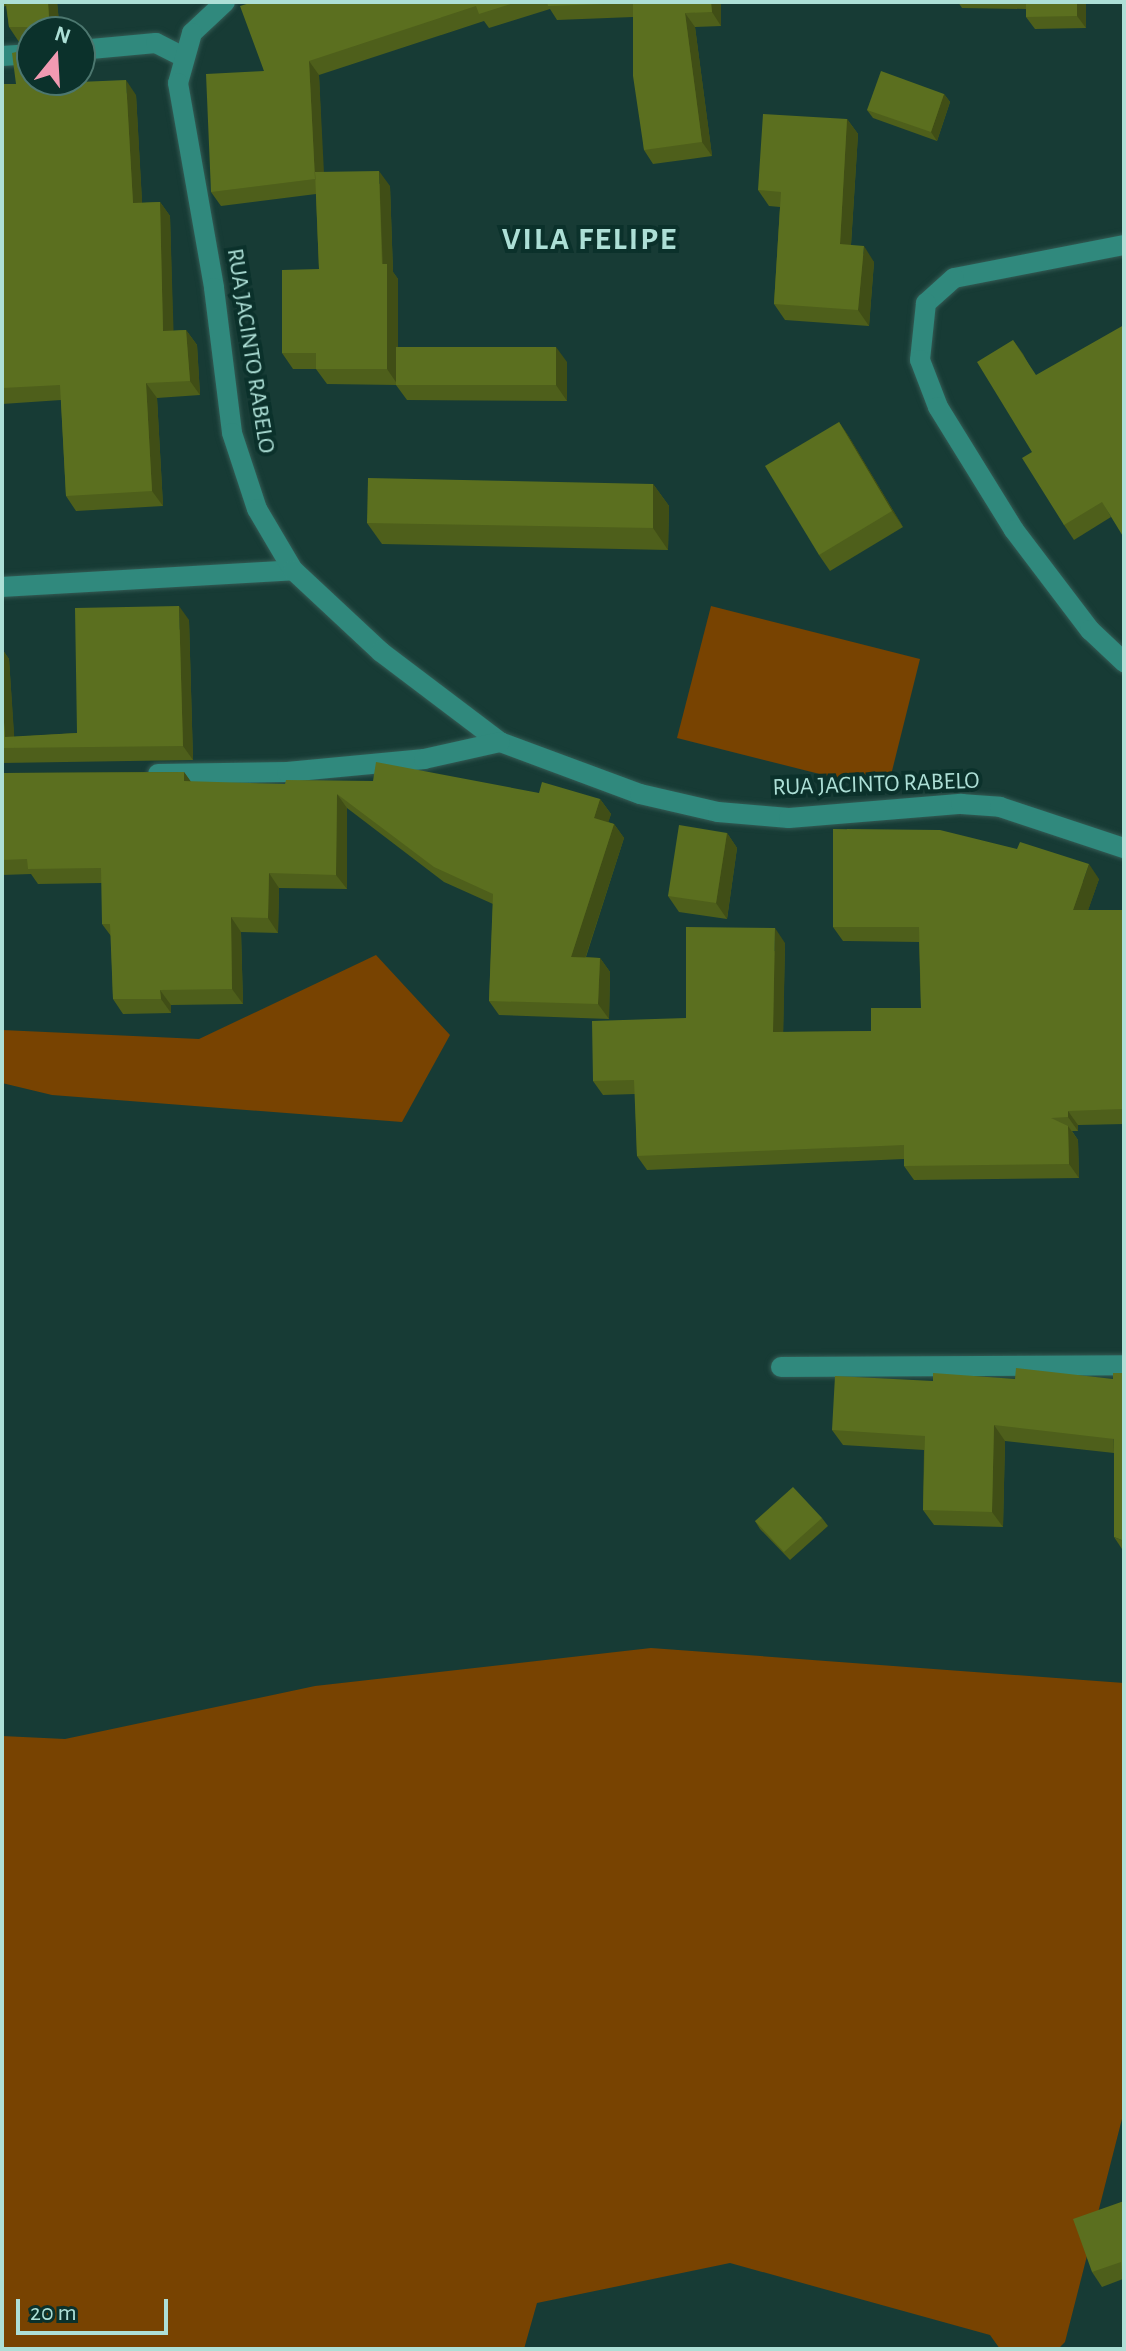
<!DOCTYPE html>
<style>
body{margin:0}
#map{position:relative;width:1126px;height:2351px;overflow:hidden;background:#173b35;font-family:"Alegreya Sans",sans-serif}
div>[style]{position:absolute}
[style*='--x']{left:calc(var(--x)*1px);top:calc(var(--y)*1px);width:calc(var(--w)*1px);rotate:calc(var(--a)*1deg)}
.green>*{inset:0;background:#784301}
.roads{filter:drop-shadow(0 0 2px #345b54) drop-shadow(0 0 2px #345b54)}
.service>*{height:20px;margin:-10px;padding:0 10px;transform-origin:10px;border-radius:10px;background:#30897d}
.minor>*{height:20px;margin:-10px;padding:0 10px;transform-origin:10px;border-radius:10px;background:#30897d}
.wall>*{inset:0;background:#4e5f1b}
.shaded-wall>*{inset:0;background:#404e16}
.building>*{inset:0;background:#5b6f1f}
span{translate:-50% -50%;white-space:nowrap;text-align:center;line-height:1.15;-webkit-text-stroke:8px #0b312b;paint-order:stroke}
.street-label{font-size:24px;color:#addfd6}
.district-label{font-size:32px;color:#addfd6;font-weight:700;letter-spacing:2px}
.frame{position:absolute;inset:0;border:4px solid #addfd6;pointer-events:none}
.north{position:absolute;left:16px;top:16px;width:80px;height:80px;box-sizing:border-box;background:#0b312b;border:2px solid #4c776f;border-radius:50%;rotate:18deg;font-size:22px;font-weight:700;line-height:32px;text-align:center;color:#addfd6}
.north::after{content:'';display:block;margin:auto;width:28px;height:36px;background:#f19ab2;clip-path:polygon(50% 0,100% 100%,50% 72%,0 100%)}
.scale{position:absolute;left:16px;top:2299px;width:152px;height:36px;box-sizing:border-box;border:4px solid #addfd6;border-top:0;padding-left:10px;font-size:24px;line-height:28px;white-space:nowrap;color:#addfd6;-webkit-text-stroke:6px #0b312b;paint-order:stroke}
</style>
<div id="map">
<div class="green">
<div style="clip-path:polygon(711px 606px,920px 659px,887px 791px,677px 738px)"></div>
<div style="clip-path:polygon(376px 955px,450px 1035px,402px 1122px,52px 1095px,2px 1083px,2px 1030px,199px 1039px)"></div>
<div style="clip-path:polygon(651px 1648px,1124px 1683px,1124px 2111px,1065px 2342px,1058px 2349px,1000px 2349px,990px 2335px,730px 2263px,537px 2303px,524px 2349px,2px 2349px,2px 1736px,65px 1739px,315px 1686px)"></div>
</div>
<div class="roads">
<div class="service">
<div style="--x:80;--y:50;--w:76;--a:-5.3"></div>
<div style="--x:156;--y:43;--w:29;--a:27"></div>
<div style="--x:2;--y:56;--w:30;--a:-4"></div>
<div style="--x:2;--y:587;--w:291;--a:-3.3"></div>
</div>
<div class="minor">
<div style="--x:225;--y:2;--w:45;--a:136.8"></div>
<div style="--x:192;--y:33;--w:52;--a:105.6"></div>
<div style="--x:178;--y:83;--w:208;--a:80"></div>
<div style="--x:214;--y:288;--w:146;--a:82.9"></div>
<div style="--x:232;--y:433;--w:80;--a:71.8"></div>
<div style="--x:257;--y:509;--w:71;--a:59.5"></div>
<div style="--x:293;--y:570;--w:120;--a:43"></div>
<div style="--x:381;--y:652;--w:149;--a:37.1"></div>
<div style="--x:500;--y:742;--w:149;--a:20.4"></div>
<div style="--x:640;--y:794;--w:80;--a:13"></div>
<div style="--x:718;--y:812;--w:71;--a:4.8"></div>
<div style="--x:789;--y:818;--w:173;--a:-4.7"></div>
<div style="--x:961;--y:804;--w:39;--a:4"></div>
<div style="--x:1000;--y:807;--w:131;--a:18.3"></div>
<div style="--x:1124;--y:245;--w:173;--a:169"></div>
<div style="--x:954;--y:278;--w:38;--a:138"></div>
<div style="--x:926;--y:303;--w:57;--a:96"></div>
<div style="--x:920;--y:360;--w:50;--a:69"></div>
<div style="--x:938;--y:407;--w:145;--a:58.3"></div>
<div style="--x:1014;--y:530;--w:126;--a:52.8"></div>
<div style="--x:1090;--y:630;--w:47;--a:43.3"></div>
<div style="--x:158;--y:774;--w:129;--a:-0.9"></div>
<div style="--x:287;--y:772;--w:138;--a:-5.4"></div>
<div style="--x:424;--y:759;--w:78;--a:-12.6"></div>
<div style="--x:781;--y:1367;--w:343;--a:-0.3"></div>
</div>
</div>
<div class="wall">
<div style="clip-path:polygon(2px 2px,57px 2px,60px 32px,32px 32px,32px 42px,19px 42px,9px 27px,6px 6px,2px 7px)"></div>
<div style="clip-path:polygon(253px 2px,721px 2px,721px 26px,695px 27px,712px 156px,653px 164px,644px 150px,633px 17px,557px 20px,550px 9px,489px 28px,484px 21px,319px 75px,323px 172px,390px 186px,393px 272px,398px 279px,398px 347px,567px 362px,567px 401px,407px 400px,396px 385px,327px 384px,316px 369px,293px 369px,282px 353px,319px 269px,316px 194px,221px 206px,211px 192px,264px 71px)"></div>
<div style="clip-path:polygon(958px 2px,1086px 2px,1086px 28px,1035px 29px,1026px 17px,1026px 9px,962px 8px)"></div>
<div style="clip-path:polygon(29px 49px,32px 80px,64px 80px,64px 83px,136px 95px,142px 203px,160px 202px,170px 216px,173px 331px,186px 330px,197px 345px,200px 395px,157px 398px,163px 506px,76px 511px,66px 496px,61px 400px,2px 404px,2px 84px,16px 84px)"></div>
<div style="clip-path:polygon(944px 94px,950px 102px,937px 141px,873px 118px,867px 110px)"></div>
<div style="clip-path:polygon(847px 119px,858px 134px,851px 245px,874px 262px,869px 326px,785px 320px,774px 304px,780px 207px,769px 206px,758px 190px)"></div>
<div style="clip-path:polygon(1013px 340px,1023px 354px,1111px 517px,1074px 540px,1064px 525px,1032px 452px)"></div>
<div style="clip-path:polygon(839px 422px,849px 437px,903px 527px,830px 571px,819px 555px)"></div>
<div style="clip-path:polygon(653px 484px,669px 506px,668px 550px,382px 544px,367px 523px)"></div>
<div style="clip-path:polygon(189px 620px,193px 760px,2px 763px,2px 649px,9px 659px,14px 737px,77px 733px)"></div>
<div style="clip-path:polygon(184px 772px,191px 782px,539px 793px,600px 799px,611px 814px,608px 822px,614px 824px,624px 838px,586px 957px,600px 958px,610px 972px,609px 1019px,499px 1015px,489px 1001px,493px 904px,444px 882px,347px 808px,347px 889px,279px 888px,278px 933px,241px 932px,243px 1004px,171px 1005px,171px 1013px,123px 1014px,113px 999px,111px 936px,102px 924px,102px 883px,38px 884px,31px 874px,2px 875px,2px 773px)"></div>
<div style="clip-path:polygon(727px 833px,737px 848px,727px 919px,679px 912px,668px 896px)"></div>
<div style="clip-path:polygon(1099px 879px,1088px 910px,1124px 910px,1124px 1124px,1078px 1125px,1078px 1131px,1072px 1131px,1078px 1140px,1079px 1178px,914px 1180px,904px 1166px,904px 1159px,647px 1170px,637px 1156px,635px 1094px,603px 1095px,593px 1081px,686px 1018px,785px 943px,783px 1032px,871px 1031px,921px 1008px,919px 942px,843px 941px,833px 927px)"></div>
<div style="clip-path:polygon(1015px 1379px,1113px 1379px,1114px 1453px,1005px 1441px,1003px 1527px,934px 1525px,923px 1510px,924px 1450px,843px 1445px,832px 1430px,933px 1381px)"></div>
<div style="clip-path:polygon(822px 1518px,828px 1526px,790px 1560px,760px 1529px,755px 1521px)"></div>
<div style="clip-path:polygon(1114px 1537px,1124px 1541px,1124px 1552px)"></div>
<div style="clip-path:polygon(1124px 2201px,1123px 2279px,1102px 2287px,1092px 2272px)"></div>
</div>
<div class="shaded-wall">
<div style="clip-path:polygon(48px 2px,57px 2px,60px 32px,50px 32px)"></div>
<div style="clip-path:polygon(711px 2px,721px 2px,721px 26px,712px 12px)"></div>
<div style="clip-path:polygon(1077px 2px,1086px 2px,1086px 28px,1077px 16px)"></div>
<div style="clip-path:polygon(685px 13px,695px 27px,712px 156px,702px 142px)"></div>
<div style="clip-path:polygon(309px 61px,319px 75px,325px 193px,315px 179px)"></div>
<div style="clip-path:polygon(54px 80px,64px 80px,65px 98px,55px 83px)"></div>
<div style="clip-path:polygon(126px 80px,136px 95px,143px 218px,133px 203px)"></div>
<div style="clip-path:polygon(944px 94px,950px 102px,937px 141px,931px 132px)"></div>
<div style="clip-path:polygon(847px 119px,858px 134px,850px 260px,840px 244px)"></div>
<div style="clip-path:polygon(379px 171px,390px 186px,393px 272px,398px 279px,398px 385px,387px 369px)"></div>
<div style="clip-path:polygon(160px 202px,170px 216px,174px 346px,163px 331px)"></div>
<div style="clip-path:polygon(864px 246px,874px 262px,869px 326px,858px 310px)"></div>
<div style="clip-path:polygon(186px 330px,197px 345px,200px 395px,190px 381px)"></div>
<div style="clip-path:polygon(556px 347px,567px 362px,567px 401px,556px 385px)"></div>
<div style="clip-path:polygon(146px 383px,157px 398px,163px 506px,152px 491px)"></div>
<div style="clip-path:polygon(839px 422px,849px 437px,903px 527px,892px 511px)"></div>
<div style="clip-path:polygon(653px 484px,669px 506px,668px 550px,653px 528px)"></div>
<div style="clip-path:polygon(179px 606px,189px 620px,193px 760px,183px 746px)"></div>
<div style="clip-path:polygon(2px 649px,9px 659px,15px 748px,5px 737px,2px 691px)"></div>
<div style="clip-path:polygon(184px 772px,194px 786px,184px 781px)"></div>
<div style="clip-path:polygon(337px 794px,347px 808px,347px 889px,336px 875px)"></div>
<div style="clip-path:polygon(600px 799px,611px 814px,605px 833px,594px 818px)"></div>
<div style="clip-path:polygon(614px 824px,624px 838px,581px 971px,571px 957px)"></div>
<div style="clip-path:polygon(727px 833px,737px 848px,727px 919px,716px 903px)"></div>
<div style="clip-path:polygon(1089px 864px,1099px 879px,1083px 925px,1073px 910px)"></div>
<div style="clip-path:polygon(269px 873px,279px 888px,278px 933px,268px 918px)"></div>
<div style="clip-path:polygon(231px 917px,241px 932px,243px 1004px,232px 989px)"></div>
<div style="clip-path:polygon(775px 928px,785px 943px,783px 1047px,773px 1032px)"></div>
<div style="clip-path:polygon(600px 958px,610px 972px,609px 1019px,598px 1004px)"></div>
<div style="clip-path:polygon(160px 990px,171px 1005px,171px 1013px,161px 999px)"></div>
<div style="clip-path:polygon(1068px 1111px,1078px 1125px,1078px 1131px,1068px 1117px)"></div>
<div style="clip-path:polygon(1068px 1126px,1078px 1140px,1079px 1178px,1069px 1164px)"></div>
<div style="clip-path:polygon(994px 1425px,1005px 1441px,1003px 1527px,992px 1512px)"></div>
</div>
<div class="building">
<div style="clip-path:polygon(6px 2px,48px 2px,50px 32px,32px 32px,32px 34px,27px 27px,9px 27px)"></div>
<div style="clip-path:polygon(253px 2px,517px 2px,479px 14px,476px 6px,309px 61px,315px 179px,211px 192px,206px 74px,264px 71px,240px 6px)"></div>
<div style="clip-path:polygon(547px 2px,711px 2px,712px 12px,685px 13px,702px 142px,644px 150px,633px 76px,633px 3px,548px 6px)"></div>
<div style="clip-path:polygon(1026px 2px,1077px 2px,1077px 16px,1026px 17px)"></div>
<div style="clip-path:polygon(32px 43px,32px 80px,54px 80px,55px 83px,126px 80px,133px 203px,160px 202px,163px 331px,186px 330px,190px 381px,146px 383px,152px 491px,66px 496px,60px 385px,2px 388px,2px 84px,16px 84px,12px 53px,29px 49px)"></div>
<div style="clip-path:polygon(881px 71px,944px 94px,931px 132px,867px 110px)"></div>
<div style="clip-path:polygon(763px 114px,847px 119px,840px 244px,864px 246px,858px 310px,774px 304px,781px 192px,758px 190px)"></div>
<div style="clip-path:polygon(379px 171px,382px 264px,387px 264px,387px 369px,316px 369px,316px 353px,282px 353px,282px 270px,319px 269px,315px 172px)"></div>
<div style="clip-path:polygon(1124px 325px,1124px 538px,1102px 502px,1064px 525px,1022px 458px,1032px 452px,977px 362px,1013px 340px,1036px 375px)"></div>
<div style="clip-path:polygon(396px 347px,556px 347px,556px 385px,396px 385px)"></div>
<div style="clip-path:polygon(839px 422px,892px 511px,819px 555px,765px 466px)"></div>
<div style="clip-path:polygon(368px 478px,653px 484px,653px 528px,367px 523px)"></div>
<div style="clip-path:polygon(179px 606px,183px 746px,2px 748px,2px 691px,5px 737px,77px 733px,75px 608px)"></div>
<div style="clip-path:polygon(376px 762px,539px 793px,542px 782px,600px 799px,594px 818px,614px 824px,571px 957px,600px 958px,598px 1004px,489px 1001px,493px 894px,434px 867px,337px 794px,336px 875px,269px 873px,268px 918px,231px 917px,232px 989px,160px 990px,161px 999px,113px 999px,110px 924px,102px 924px,101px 868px,28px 869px,27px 859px,2px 860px,2px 773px,184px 772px,184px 781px,285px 784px,286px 780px,373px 781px)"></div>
<div style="clip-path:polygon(679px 825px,727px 833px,716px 903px,668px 896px)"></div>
<div style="clip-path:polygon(833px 829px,940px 830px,1017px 849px,1020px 842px,1089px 864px,1073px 910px,1124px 910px,1124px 1109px,1068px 1111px,1068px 1117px,1051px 1118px,1068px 1126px,1069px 1164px,904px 1166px,904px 1145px,637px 1156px,634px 1080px,593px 1081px,592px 1021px,686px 1018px,686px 927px,775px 928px,773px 1032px,871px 1031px,871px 1008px,921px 1008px,919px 927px,833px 927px)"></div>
<div style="clip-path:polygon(1016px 1368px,1113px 1379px,1113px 1373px,1124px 1373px,1124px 1541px,1114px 1537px,1114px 1439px,994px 1425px,992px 1512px,923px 1510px,925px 1436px,832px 1430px,835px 1376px,933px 1381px,933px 1373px,1015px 1379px)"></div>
<div style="clip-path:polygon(793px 1487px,822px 1518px,784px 1552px,755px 1521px)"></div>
<div style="clip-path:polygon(1124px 2201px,1124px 2299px,1121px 2262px,1092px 2272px,1073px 2219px)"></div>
</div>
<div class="street-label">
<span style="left:250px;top:351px;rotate:81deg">RUA JACINTO RABELO</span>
<span style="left:876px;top:785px;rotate:-2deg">RUA JACINTO RABELO</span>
</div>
<div class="district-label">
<span style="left:590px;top:239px">VILA FELIPE</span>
</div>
<div class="frame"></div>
<div class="north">N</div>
<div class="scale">20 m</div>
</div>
